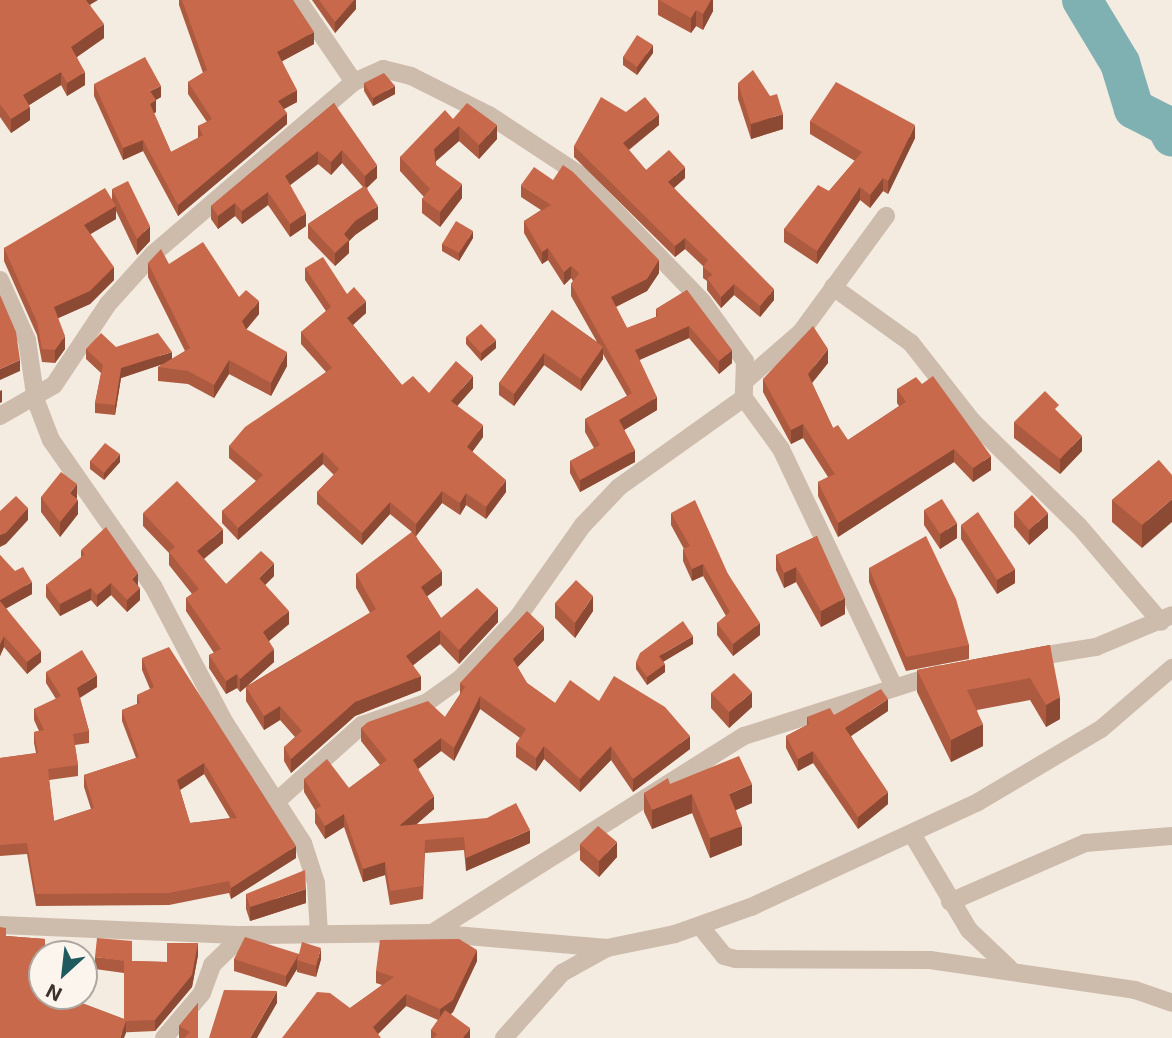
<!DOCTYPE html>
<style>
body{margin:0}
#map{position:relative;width:1172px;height:1038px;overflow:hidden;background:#f4ebe1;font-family:Inter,sans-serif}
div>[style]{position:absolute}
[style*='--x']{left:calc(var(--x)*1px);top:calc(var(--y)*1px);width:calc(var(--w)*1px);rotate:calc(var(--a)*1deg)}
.river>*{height:40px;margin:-20px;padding:0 20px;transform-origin:20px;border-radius:20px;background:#7fb0b2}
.minor>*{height:18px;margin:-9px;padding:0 9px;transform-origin:9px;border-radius:9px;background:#cdbbac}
.tertiary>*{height:18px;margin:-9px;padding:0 9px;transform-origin:9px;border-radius:9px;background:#cdbbac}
.wall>*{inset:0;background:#ac5a40}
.shaded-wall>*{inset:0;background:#8c4a34}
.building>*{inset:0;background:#c8694b}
span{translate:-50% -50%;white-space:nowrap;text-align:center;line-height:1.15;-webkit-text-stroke:6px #fbf5ee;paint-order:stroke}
.north{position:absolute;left:28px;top:940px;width:70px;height:70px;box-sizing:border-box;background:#fbf5ee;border:2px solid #aea6a0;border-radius:50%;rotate:207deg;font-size:19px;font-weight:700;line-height:28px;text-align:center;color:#3b302b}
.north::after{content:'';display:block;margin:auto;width:24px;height:32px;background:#1f5a5e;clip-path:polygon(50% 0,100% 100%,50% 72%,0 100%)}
</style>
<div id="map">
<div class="river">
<div style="--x:1082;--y:0;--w:74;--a:58.9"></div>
<div style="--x:1120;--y:63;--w:48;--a:73.1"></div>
<div style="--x:1134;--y:109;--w:36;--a:27"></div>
<div style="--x:1166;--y:125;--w:13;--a:63"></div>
</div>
<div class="minor">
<div style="--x:298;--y:0;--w:99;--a:55.7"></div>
<div style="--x:0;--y:280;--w:66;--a:65.8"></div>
<div style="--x:27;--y:340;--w:62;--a:81.6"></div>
<div style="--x:36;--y:401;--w:42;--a:69"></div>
<div style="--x:51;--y:440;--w:178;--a:55.1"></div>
<div style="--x:153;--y:586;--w:155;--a:62.3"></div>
<div style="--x:225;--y:723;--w:143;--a:57"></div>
<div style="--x:303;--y:843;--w:42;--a:72"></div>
<div style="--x:316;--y:883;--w:50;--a:86.6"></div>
<div style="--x:833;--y:287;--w:96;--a:35.7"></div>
<div style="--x:911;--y:343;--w:100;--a:51.9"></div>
<div style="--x:973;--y:422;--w:148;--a:44.5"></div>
<div style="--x:1079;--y:526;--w:126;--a:49.5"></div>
<div style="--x:746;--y:380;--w:73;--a:-41.1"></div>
<div style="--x:801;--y:332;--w:144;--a:-53.8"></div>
<div style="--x:0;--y:416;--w:62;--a:-29.9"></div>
<div style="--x:54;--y:385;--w:97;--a:-56.3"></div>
<div style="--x:108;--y:304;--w:67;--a:-48"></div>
<div style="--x:153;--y:254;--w:265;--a:-40.6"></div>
<div style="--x:354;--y:82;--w:32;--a:-24"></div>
<div style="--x:383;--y:69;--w:29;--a:14"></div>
<div style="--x:411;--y:76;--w:87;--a:26.6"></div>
<div style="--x:489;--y:115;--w:109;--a:33.4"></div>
<div style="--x:580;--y:175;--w:175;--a:45.9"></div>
<div style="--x:702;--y:301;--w:74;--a:54.4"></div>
<div style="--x:745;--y:361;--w:37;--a:92"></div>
<div style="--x:744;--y:398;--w:63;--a:54"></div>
<div style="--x:781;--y:449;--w:261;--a:64.6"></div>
<div style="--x:1028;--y:658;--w:69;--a:-9.2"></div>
<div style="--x:1096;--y:647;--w:82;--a:-22.8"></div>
<div style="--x:278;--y:800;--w:113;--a:-41.8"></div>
<div style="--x:362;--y:725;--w:68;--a:-19"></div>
<div style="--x:426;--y:703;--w:43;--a:-35.5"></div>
<div style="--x:461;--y:678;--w:83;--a:-46.9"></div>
<div style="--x:518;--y:617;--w:113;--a:-54.8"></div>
<div style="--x:583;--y:525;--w:52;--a:-46.5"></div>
<div style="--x:619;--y:487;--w:153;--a:-35.5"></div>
<div style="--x:912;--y:834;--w:112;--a:59.3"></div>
<div style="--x:969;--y:930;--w:55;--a:43.5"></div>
<div style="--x:950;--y:902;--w:147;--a:-23.6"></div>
<div style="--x:1085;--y:843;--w:87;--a:-4.6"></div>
<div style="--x:0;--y:925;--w:243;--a:2.4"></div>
<div style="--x:243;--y:935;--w:189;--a:-0.6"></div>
<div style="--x:432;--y:933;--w:176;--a:4.9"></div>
<div style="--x:700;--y:926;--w:38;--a:51"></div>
<div style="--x:724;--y:956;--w:12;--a:14"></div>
<div style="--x:736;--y:959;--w:194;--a:0.3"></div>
<div style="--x:930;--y:960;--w:207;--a:8.3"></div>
<div style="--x:1135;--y:990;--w:39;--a:19"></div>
<div style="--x:432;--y:933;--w:369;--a:-32.3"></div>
<div style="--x:744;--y:736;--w:204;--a:-17.7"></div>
<div style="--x:164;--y:1038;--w:59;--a:-49.8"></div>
<div style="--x:202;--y:993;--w:30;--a:-70"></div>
<div style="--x:212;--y:965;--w:43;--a:-44.1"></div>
</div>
<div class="tertiary">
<div style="--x:504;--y:1038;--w:87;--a:-48.3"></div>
<div style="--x:562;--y:973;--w:51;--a:-29.1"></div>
<div style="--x:607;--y:948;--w:69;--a:-11.6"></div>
<div style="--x:675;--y:934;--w:81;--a:-19.6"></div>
<div style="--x:751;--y:907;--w:250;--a:-24.8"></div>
<div style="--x:978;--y:802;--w:143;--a:-30.7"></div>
<div style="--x:1101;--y:729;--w:94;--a:-40.7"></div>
</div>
<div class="wall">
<div style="clip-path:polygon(0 0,90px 5px,104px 38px,77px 57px,85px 85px,67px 96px,61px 85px,29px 105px,30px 120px,11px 133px,0 117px)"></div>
<div style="clip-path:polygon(179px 0,293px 0,314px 44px,282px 61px,297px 102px,284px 109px,287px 124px,178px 216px,143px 151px,123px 160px,94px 96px,94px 84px,161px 97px,156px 100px,156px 112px,154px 113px,171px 152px,198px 138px,198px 126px,207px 122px,188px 94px,188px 82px,203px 73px,179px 5px)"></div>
<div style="clip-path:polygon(312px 0,356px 0,356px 9px,335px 33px)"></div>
<div style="clip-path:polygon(658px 0,713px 0,713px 11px,703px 30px,696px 26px,691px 33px,658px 15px)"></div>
<div style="clip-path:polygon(653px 53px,637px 75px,623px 65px,623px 57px)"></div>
<div style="clip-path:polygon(364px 83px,395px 94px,373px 106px,364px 91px)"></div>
<div style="clip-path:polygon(738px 83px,783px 129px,751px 139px,738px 99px)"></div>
<div style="clip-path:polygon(334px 103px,377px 178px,367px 188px,378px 219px,355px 235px,349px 241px,349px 253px,335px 266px,308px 238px,308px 224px,363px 187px,342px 163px,331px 175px,318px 164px,290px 185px,306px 226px,290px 237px,268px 205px,242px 224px,235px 216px,218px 229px,211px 219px,211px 206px)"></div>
<div style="clip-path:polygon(626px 112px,659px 125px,629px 150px,646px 170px,685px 178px,674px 188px,774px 300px,760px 317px,734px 295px,721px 308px,707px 290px,707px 281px,703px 278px,703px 266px,685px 249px,675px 257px,574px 157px,574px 146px)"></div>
<div style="clip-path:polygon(453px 119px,497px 139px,479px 159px,459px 141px,436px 161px,436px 165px,462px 198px,440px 227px,422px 213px,422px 199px,424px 197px,400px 171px,400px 157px)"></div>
<div style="clip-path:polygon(810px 121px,915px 138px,888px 194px,883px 191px,870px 208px,860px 200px,817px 264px,784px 242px,784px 229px,829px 191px,855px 161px,810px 134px)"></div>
<div style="clip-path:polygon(521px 185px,659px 273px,647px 291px,616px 307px,627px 328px,656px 317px,656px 309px,687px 290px,732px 363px,719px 374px,689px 338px,639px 360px,657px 410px,624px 430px,635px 462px,580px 492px,570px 473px,570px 461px,594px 448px,585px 432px,585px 419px,627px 396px,603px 354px,603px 359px,581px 391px,544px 365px,514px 406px,499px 395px,499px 383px,552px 310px,597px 342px,571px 296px,571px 284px,573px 281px,571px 278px,564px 285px,548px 260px,542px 264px,524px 233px,524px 221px,541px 210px,521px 197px)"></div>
<div style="clip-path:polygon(112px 189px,150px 241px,137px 255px,116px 211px,116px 219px,90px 234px,114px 280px,90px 304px,58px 318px,65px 349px,55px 363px,42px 362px,37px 335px,4px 261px,4px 248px,112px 200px)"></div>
<div style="clip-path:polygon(473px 238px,459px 261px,442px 251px,442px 244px)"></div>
<div style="clip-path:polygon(148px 263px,169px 264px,239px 297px,259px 314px,246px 330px,287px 366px,271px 396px,229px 374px,214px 398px,188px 384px,158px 381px,158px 367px,163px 364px,121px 378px,115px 415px,95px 413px,95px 403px,101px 373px,86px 359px,86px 349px,116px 347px,172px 359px,185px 351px,148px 277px)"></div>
<div style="clip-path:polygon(305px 268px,347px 294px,366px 313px,353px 325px,402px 385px,429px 393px,473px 388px,457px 406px,483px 437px,472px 452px,506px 492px,486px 519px,466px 505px,460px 515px,442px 503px,416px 536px,442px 585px,427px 596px,441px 618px,498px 622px,459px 664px,440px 644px,413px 665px,421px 690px,355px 716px,291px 773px,284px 761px,284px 747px,295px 737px,280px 720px,264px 730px,246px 701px,246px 687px,240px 692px,237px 688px,226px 694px,209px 668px,209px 655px,214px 653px,186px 611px,186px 598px,192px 594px,169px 565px,169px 553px,143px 526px,143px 513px,223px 543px,204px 559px,226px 584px,274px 576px,265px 585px,289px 624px,269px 641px,274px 662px,247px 686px,370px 613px,356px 588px,356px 574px,412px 532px,390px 514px,362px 545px,317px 504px,317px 492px,334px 475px,323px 464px,238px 540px,222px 523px,222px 511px,256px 481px,229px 458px,229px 446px,326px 372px,301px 344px,301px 332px,326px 311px,305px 280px)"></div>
<div style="clip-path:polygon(466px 337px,496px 348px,481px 361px,466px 344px)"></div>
<div style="clip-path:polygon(828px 363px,812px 383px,833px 428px,848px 440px,899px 406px,897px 403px,897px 389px,922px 384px,991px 470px,973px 482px,954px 462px,838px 537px,818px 496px,818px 482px,828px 477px,803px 438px,791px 444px,763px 392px,763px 379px)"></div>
<div style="clip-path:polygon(1014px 422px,1082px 451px,1060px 474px,1014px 438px)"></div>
<div style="clip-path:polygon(1159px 460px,1142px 548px,1112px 522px,1112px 500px)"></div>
<div style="clip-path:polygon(90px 461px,120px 462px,104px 480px,90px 469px)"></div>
<div style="clip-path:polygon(41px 497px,77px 499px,78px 514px,60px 537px,41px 512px)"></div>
<div style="clip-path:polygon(924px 510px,957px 538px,940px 549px,924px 525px)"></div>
<div style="clip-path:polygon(1014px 512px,1048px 528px,1029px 545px,1014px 527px)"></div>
<div style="clip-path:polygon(671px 513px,728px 574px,760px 635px,733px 656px,717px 635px,717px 623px,726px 616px,703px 576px,692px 581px,683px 561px,683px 549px,684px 549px,671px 525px)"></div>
<div style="clip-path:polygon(961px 525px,1015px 583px,997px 594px,961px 539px)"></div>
<div style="clip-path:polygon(817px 536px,845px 614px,821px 627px,796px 582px,784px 588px,776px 570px,776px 555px)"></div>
<div style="clip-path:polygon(81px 550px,138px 585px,140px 600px,127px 612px,111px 595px,97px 607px,91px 600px,60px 616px,46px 597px,46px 585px,81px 558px)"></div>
<div style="clip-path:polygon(0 555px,32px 594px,6px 608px,41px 662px,27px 674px,4px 647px,0 656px)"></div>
<div style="clip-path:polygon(869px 568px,969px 645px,969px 659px,906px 671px,869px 582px)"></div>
<div style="clip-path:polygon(555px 603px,593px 611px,575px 638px,555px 618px)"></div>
<div style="clip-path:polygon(544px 640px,517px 667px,527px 683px,555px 703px,599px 701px,690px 749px,633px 792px,611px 760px,580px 792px,544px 759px,536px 771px,516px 757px,516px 744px,520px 738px,480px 709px,454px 761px,441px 751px,418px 769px,434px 809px,417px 824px,530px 843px,466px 871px,464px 850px,425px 853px,423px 899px,390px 905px,385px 875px,363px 882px,344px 827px,325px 839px,315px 823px,315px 810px,304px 792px,304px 779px,349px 788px,380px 765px,361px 741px,361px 728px,445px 717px,460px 694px,460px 683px)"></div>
<div style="clip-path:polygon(693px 644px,663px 662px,665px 672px,647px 685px,636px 669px,636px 662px)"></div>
<div style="clip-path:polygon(1050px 645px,1060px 719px,1046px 727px,1030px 700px,977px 710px,983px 746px,951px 762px,917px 692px,917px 670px)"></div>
<div style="clip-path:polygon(evenodd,142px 658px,296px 858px,231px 899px,229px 893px,169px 905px,36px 906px,27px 854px,0 856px,0 758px,36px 753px,34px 743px,34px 732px,39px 731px,34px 720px,34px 709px,56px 699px,46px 683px,46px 672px,97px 687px,80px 698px,89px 731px,89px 743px,75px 745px,78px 765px,78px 776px,49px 780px,54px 821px,91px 809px,84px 787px,84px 775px,136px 758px,122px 721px,122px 710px,137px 704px,137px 695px,150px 689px,142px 670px,142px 658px,204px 774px,230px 818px,190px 823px,180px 790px,204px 774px)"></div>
<div style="clip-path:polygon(711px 693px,752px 707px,729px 728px,711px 708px)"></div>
<div style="clip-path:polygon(888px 711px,851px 736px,888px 804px,858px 829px,813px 763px,798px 771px,786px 748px,786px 736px,807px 725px,807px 717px)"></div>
<div style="clip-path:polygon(670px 784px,752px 803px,736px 810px,742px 845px,710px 858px,692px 813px,652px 829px,644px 812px,644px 793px)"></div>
<div style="clip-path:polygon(580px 844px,617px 857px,599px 877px,580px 860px)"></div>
<div style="clip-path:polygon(246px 894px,306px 903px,250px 921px,246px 909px)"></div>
<div style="clip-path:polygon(6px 936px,45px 939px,45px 954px,42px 954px,79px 1002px,124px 1019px,124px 973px,95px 969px,95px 957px,132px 961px,167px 962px,198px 955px,192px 987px,155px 1031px,0 1038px)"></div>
<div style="clip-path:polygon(299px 954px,321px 959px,316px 977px,297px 972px,297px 969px,286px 987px,234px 971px,234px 959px)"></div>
<div style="clip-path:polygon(477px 961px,453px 1012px,451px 1014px,470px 1038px,431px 1038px,431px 1030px,438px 1020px,406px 1006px,378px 1034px,350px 1008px,382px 985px,376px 983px,376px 971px)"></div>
<div style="clip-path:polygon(198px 1003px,198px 1038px,179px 1038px,179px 1026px)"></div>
</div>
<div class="shaded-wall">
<div style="clip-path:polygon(83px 0,98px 0,83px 9px)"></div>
<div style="clip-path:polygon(354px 0,356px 0,356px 9px,335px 33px,335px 22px)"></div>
<div style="clip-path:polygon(711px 0,713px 0,713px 11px,703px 30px,703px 14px)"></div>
<div style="clip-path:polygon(696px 10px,696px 26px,691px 33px,691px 18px)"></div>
<div style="clip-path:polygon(104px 24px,104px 38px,71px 61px,71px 47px)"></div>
<div style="clip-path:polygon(314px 32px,314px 44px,277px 64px,277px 52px)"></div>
<div style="clip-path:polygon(653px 45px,653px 53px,637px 75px,637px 67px)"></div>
<div style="clip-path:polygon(61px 72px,61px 85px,23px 109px,23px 95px)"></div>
<div style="clip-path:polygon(85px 72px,85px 85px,67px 96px,67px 83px)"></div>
<div style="clip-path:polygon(161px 86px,161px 97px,150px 103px,150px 91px)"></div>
<div style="clip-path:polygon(395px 86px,395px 94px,373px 106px,373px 98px)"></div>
<div style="clip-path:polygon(297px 90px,297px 102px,278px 112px,278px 101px)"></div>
<div style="clip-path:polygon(156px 100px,156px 112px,150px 116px,150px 104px)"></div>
<div style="clip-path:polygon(30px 107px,30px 120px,11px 133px,11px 119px)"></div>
<div style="clip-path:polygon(287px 113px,287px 124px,178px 216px,178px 205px)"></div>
<div style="clip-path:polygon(659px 114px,659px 125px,623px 154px,623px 143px)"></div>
<div style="clip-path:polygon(783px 114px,783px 129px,751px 139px,751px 124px)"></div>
<div style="clip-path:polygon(497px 125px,497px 139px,479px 159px,479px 145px)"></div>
<div style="clip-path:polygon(915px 125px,915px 138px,888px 194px,888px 181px)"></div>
<div style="clip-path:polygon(459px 126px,459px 141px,434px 163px,434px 149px)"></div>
<div style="clip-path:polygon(143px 140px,143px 151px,123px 160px,123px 148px)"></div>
<div style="clip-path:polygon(342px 150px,342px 163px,331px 175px,331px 162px)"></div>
<div style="clip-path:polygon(318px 151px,318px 164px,285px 189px,285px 176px)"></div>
<div style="clip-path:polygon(377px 165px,377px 178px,365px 189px,365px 176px)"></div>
<div style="clip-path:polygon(685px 167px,685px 178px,668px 193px,668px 182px)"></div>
<div style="clip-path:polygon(883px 178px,883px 191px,870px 208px,870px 195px)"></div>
<div style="clip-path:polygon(462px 184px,462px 198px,440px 227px,440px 212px)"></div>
<div style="clip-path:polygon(860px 187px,860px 200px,817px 264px,817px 251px)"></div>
<div style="clip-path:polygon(268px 192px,268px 205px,242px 224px,242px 211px)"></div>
<div style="clip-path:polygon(235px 203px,235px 216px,218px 229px,218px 216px)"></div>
<div style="clip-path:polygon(116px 206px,116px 219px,84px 238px,84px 225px)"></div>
<div style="clip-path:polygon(378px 206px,378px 219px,355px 235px,349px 241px,349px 253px,335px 266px,335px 253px,344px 234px,355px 221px)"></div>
<div style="clip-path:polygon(306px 213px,306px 226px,290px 237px,290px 224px)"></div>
<div style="clip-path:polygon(150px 226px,150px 241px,137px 255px,137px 239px)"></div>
<div style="clip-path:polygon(473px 231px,473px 238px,459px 261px,459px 253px)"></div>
<div style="clip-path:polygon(685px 238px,685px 249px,675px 257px,675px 246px)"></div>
<div style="clip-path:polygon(548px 248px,548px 260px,542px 264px,542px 252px)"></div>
<div style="clip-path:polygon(659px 260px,659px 273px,647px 291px,611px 309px,611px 297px)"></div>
<div style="clip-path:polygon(571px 266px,571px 278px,564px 285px,564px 272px)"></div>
<div style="clip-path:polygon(114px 267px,114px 280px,90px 304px,54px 320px,54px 307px)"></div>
<div style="clip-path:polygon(734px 284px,734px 295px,721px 308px,721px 297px)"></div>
<div style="clip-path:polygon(774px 289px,774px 300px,760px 317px,760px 306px)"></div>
<div style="clip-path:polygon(259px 301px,259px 314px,242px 334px,242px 321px)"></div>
<div style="clip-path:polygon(366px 301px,366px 313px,347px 330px,347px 318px)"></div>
<div style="clip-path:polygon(689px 326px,689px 338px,635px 362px,635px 350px)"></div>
<div style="clip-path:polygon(65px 336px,65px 349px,55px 363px,55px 350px)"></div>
<div style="clip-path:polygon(496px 340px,496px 348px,481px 361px,481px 353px)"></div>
<div style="clip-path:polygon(603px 347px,603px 359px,581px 391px,581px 379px)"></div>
<div style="clip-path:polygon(828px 349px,828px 363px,808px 388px,808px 374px)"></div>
<div style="clip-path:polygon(732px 350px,732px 363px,719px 374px,719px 361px)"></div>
<div style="clip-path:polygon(172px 352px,172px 361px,121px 378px,115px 415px,115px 405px,121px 368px)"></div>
<div style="clip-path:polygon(287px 352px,287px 366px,271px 396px,271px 383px)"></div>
<div style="clip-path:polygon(544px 353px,544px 365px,514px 406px,514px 394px)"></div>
<div style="clip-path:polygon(20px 360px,20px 371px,0 380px,0 369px)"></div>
<div style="clip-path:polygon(229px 360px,229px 374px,214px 398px,214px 385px)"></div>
<div style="clip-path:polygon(473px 376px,473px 388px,451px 413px,451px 401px)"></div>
<div style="clip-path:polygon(2px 390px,2px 402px,0 403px,0 391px)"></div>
<div style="clip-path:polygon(657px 397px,657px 410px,619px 433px,619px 420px)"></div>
<div style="clip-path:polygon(803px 424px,803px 438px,791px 444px,791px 430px)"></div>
<div style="clip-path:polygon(483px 425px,483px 437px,467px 459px,467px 447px)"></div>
<div style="clip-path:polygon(1082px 436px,1082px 451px,1060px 474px,1060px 459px)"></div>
<div style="clip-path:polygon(954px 449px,954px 462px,838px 537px,838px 523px)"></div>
<div style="clip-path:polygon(635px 450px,635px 462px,580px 492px,580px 480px)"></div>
<div style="clip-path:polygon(323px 452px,323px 464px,238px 540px,238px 528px)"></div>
<div style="clip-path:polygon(120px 454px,120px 462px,104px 480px,104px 473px)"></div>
<div style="clip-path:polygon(991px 456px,991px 470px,973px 482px,973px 468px)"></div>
<div style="clip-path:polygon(506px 480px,506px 492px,486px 519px,486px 507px)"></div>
<div style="clip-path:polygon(77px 484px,77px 498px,70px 507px,70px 493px)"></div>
<div style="clip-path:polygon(442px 491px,442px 503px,416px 536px,416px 524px)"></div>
<div style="clip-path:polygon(466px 493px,466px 505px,460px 515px,460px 503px)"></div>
<div style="clip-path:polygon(1172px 499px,1172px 522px,1142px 548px,1142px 525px)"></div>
<div style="clip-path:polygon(78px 500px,78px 514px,60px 537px,60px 522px)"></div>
<div style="clip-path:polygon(390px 502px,390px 514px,362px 545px,362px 533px)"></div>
<div style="clip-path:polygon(28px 508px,28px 520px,6px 544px,0 547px,0 535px)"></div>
<div style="clip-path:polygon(1048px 513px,1048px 528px,1029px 545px,1029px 530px)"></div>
<div style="clip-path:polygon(957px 523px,957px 538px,940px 549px,940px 534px)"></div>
<div style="clip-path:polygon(223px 529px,223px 543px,197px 564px,197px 551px)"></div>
<div style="clip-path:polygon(274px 563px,274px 576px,259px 591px,259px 578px)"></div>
<div style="clip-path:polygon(703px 564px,703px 576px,692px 581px,692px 569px)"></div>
<div style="clip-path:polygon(796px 567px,796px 582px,784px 588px,784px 573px)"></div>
<div style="clip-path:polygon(1015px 569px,1015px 583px,997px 594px,997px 580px)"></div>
<div style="clip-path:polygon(442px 571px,442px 585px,421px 601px,421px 587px)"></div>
<div style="clip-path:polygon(138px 573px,138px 585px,132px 591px,132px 579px)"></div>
<div style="clip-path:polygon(32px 582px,32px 594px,0 612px,0 600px)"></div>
<div style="clip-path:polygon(111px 583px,111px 595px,97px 607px,97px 595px)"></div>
<div style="clip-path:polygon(91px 588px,91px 600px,60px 616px,60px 604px)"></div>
<div style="clip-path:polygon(140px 588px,140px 600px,127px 612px,127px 600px)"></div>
<div style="clip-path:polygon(593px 596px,593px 611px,575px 638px,575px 623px)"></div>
<div style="clip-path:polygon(845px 598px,845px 614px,821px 627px,821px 611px)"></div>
<div style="clip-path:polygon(498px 608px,498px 622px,459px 664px,459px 650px)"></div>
<div style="clip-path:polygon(289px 611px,289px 624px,263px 646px,263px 632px)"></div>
<div style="clip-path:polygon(760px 623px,760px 635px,733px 656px,733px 644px)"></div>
<div style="clip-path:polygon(544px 627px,544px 640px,513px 672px,513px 659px)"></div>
<div style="clip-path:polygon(440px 630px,440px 644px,406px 671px,406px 656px)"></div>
<div style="clip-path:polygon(4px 636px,4px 647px,0 656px,0 644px)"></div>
<div style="clip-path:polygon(693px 636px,693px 644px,659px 664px,659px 656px)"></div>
<div style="clip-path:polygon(274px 649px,274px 662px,240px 692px,240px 679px)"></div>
<div style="clip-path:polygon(41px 651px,41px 662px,27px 674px,27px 662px)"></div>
<div style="clip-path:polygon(665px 664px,665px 672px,647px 685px,647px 677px)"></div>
<div style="clip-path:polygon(237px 674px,237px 688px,226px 694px,226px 681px)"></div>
<div style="clip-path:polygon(97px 675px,97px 687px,77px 699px,77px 688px)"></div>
<div style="clip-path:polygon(421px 676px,421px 690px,355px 716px,291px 773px,291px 759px,355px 702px)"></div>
<div style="clip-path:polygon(752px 692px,752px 707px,729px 728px,729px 712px)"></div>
<div style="clip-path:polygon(480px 696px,480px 709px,454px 761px,454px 748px)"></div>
<div style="clip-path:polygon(1060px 697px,1060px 719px,1046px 727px,1046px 705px)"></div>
<div style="clip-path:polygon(888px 699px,888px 711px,845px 740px,845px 728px)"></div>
<div style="clip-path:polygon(280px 706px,280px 720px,264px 730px,264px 716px)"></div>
<div style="clip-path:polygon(983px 724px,983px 746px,951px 762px,951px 740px)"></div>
<div style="clip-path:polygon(690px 736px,690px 749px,633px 792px,633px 779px)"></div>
<div style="clip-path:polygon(441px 738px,441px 751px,413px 773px,413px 760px)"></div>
<div style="clip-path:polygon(544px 746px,544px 759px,536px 771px,536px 758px)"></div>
<div style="clip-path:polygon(611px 746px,611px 760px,580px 792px,580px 779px)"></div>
<div style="clip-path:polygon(813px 751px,813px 763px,798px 771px,798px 759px)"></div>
<div style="clip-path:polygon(204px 763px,204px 774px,177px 792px,177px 780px)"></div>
<div style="clip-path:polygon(752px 784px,752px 803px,729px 813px,729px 794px)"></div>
<div style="clip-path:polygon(888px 792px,888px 804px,858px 829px,858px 817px)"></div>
<div style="clip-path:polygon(692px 794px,692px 813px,652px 829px,652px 810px)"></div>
<div style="clip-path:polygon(434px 796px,434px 809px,399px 839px,399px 826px)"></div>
<div style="clip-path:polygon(344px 814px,344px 827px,325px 839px,325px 826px)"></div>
<div style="clip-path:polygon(742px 826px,742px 845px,710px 858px,710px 838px)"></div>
<div style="clip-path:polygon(530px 830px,530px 843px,466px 871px,466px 858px)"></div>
<div style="clip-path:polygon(617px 842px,617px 857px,599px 877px,599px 861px)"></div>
<div style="clip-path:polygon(296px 846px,296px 858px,231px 899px,231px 888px)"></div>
<div style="clip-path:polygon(385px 862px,385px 875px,363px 882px,363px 869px)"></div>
<div style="clip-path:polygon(306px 889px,306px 903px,250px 921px,250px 907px)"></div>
<div style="clip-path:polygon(198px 943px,198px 955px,192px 987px,155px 1031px,155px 1020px)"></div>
<div style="clip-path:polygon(321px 948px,321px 959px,316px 977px,316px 966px)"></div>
<div style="clip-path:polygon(477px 950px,477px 961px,453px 1012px,440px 1021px,440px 1009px)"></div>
<div style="clip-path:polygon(299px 954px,297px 960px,297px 969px,286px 987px,286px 976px)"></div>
<div style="clip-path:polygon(277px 991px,277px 1003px,257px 1038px,250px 1038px)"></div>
<div style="clip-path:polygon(406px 994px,406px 1006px,374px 1038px,373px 1027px)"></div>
<div style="clip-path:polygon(126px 1021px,126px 1033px,124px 1038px,120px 1038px)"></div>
<div style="clip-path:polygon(470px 1028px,470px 1038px,463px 1038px)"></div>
</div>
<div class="building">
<div style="clip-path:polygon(0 0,86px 0,104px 24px,71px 47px,85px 72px,67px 83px,61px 72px,23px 95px,30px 107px,11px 119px,0 104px)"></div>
<div style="clip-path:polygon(182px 0,293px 0,314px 32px,277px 52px,297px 90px,278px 101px,287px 113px,178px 205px,143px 140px,123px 148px,94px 84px,145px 57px,161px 86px,150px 91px,156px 100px,150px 104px,171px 152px,203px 135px,198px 126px,212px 119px,188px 82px,207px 70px)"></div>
<div style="clip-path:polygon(319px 0,354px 0,335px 22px)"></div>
<div style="clip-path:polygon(659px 0,711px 0,703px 14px,696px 10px,691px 18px)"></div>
<div style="clip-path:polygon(637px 35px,653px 45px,637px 67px,623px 57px)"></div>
<div style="clip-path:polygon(753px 70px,770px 96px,777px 94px,783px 114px,751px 124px,738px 83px)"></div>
<div style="clip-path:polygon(384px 73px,395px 86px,373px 98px,364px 83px)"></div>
<div style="clip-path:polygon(836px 82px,915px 125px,888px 181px,883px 178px,870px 195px,860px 187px,817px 251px,784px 229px,818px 185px,829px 191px,862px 152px,810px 121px)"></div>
<div style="clip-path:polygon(601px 97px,626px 112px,645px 97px,659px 114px,623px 143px,646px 170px,669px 150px,685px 167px,668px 182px,774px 289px,760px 306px,734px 284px,721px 297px,707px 278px,713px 275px,703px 267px,708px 260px,685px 238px,675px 246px,574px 146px)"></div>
<div style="clip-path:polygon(334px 103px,377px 165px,365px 176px,342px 150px,331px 162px,318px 151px,285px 176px,306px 213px,290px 224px,268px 192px,242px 211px,235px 203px,218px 216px,211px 206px)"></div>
<div style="clip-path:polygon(467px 103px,497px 125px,479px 145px,459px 126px,434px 149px,436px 165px,462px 184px,440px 212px,422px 199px,430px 189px,400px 157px,445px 110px,453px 119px)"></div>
<div style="clip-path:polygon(563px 165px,573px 172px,659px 260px,647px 279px,611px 297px,627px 328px,658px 316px,656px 309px,687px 290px,732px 350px,719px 361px,689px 326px,635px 350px,657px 397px,619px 420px,635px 450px,580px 480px,570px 461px,600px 445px,585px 419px,632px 393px,571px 284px,579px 273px,571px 266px,564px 272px,548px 248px,542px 252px,524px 221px,551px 205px,521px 185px,534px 167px,553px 180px)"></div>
<div style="clip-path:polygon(128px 181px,150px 226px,137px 239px,112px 189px)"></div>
<div style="clip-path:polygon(365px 186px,378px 206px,355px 221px,344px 234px,349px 240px,335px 253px,308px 224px)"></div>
<div style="clip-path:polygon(105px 188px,116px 206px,84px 225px,114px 267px,90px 291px,54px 307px,65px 336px,55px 350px,42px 349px,37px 322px,4px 248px)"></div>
<div style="clip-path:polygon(456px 221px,473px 231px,459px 253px,442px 244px)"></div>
<div style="clip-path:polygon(203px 242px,239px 297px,246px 290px,259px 301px,242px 321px,246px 329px,287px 352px,271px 383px,229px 360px,214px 385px,188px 371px,158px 367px,190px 348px,148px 263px,161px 249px,169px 264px)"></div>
<div style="clip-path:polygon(323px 257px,347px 294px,354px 287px,366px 301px,347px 318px,402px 385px,413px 376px,429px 393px,456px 361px,473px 376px,451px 401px,483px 425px,467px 447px,506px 480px,486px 507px,466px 493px,460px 503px,442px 491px,416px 524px,390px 502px,362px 533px,317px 492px,339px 469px,323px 452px,238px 528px,222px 511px,263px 475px,229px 446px,245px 427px,332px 368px,301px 332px,331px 307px,305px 268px)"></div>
<div style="clip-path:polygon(0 295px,16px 332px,20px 360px,0 369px)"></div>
<div style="clip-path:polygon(552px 310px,603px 347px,581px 379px,544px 353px,514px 394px,499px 383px)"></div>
<div style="clip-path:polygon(481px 324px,496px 340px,481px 353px,466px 337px)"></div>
<div style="clip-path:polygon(813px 326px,828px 349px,808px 374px,833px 428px,838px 425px,848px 440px,906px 402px,897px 389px,916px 377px,922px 384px,933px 376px,991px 456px,973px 468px,954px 449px,838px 523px,818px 482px,835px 474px,803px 424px,791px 430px,763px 379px)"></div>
<div style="clip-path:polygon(101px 333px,116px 347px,158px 333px,172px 352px,121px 368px,115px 405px,95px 403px,103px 365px,86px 349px)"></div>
<div style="clip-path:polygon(1045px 391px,1059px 405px,1055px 409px,1082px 436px,1060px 459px,1014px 422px)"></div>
<div style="clip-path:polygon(105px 443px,120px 454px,104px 473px,90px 461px)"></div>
<div style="clip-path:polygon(1159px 460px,1172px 475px,1172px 499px,1142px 525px,1112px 500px)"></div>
<div style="clip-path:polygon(61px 472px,77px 484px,70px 493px,78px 500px,60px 522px,41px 497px)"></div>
<div style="clip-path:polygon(177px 481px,223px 529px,197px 551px,226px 584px,261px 551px,274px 563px,259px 578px,289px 611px,263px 632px,274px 649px,240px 679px,237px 674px,226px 681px,209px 655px,221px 649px,186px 598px,199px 589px,169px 552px,175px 547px,143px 513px)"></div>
<div style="clip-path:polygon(1032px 495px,1048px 513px,1029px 530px,1014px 512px)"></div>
<div style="clip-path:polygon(16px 496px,28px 508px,6px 533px,0 535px,0 511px)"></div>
<div style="clip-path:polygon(942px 499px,957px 523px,940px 534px,924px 510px)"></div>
<div style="clip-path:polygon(695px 500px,728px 574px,760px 623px,733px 644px,717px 623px,730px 612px,703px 564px,692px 569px,683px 549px,690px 546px,671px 513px)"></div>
<div style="clip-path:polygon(978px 512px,1015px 569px,997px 580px,961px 525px)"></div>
<div style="clip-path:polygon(106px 527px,138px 573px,132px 579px,140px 588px,127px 600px,111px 583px,97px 595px,91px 588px,60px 604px,46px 585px,85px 554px,81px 550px)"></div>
<div style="clip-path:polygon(412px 532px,442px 571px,421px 587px,441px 618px,477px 588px,498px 608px,459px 650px,440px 630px,406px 656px,421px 676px,355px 702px,291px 759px,284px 747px,302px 731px,280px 706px,264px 716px,246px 687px,376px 609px,356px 574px)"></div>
<div style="clip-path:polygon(817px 536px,845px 598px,821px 611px,796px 567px,784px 573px,776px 555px)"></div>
<div style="clip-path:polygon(926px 536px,956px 599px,969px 645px,906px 657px,869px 568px)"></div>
<div style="clip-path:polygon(0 555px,15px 571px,23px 567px,32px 582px,0 600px)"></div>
<div style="clip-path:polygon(576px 580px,593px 596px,575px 623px,555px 603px)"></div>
<div style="clip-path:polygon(0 601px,41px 651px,27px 662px,4px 636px,0 644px)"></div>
<div style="clip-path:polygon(527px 611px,544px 627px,513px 659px,527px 683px,555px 703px,570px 680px,599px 701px,614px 676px,665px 707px,690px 736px,633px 779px,611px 746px,580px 779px,544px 746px,536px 758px,516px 744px,526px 729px,480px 696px,454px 748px,441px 738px,413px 760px,434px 796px,399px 826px,487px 818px,516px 803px,530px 830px,466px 858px,464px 837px,425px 840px,423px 886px,390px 891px,385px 862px,363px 869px,344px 814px,325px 826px,315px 810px,321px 806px,304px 779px,327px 759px,349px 788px,387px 760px,361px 728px,368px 722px,428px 701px,445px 717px,465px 687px,460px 683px)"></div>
<div style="clip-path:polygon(683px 621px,693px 636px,659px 656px,665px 664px,647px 677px,636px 662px,640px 653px)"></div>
<div style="clip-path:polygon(1050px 645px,1060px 697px,1046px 705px,1030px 678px,967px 690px,983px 724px,951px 740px,917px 670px)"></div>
<div style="clip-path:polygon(evenodd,169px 647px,296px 846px,231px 888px,229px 881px,169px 893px,36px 894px,27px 843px,0 845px,0 758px,38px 753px,34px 732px,44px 730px,34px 709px,61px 696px,46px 672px,82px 650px,97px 675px,77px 688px,89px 731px,73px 734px,78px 765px,48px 769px,54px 821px,94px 808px,84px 775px,139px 757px,122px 710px,140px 703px,137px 695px,154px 687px,142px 658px,169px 647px,204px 763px,237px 818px,190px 823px,177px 780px,204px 763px)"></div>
<div style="clip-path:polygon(734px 673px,752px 692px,729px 712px,711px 693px)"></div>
<div style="clip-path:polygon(881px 689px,888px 699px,845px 728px,888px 792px,858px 817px,813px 751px,798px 759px,786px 736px,809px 724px,807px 717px,830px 708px,834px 715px)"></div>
<div style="clip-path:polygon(739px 756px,752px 784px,729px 794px,742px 826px,710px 838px,692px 794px,652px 810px,644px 793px,668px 778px,670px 784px)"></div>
<div style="clip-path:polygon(598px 826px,617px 842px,599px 861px,580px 844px)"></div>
<div style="clip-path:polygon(305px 870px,306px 889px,250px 907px,246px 894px)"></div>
<div style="clip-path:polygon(0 927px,6px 928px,6px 936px,45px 939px,44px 954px,42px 954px,42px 996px,79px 996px,79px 1002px,124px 1019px,124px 961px,95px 957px,97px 938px,132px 941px,132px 961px,167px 962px,167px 943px,198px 943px,192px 975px,155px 1020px,126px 1021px,120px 1038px,0 1038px)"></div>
<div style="clip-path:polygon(245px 937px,299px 954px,302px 942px,321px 948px,316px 966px,297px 960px,299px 954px,286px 976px,234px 959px)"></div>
<div style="clip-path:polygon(459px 939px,477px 950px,453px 1000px,440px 1009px,406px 994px,373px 1027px,381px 1038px,282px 1038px,317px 992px,330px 993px,350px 1008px,394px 977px,376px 971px,380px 940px)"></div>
<div style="clip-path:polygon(224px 990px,277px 991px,250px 1038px,209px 1038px)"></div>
<div style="clip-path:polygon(198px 1003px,198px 1038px,184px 1038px,190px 1032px,179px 1026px)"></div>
<div style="clip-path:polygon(445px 1010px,470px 1028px,463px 1038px,434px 1038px,437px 1034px,431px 1030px)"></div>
</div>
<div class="north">N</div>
</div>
